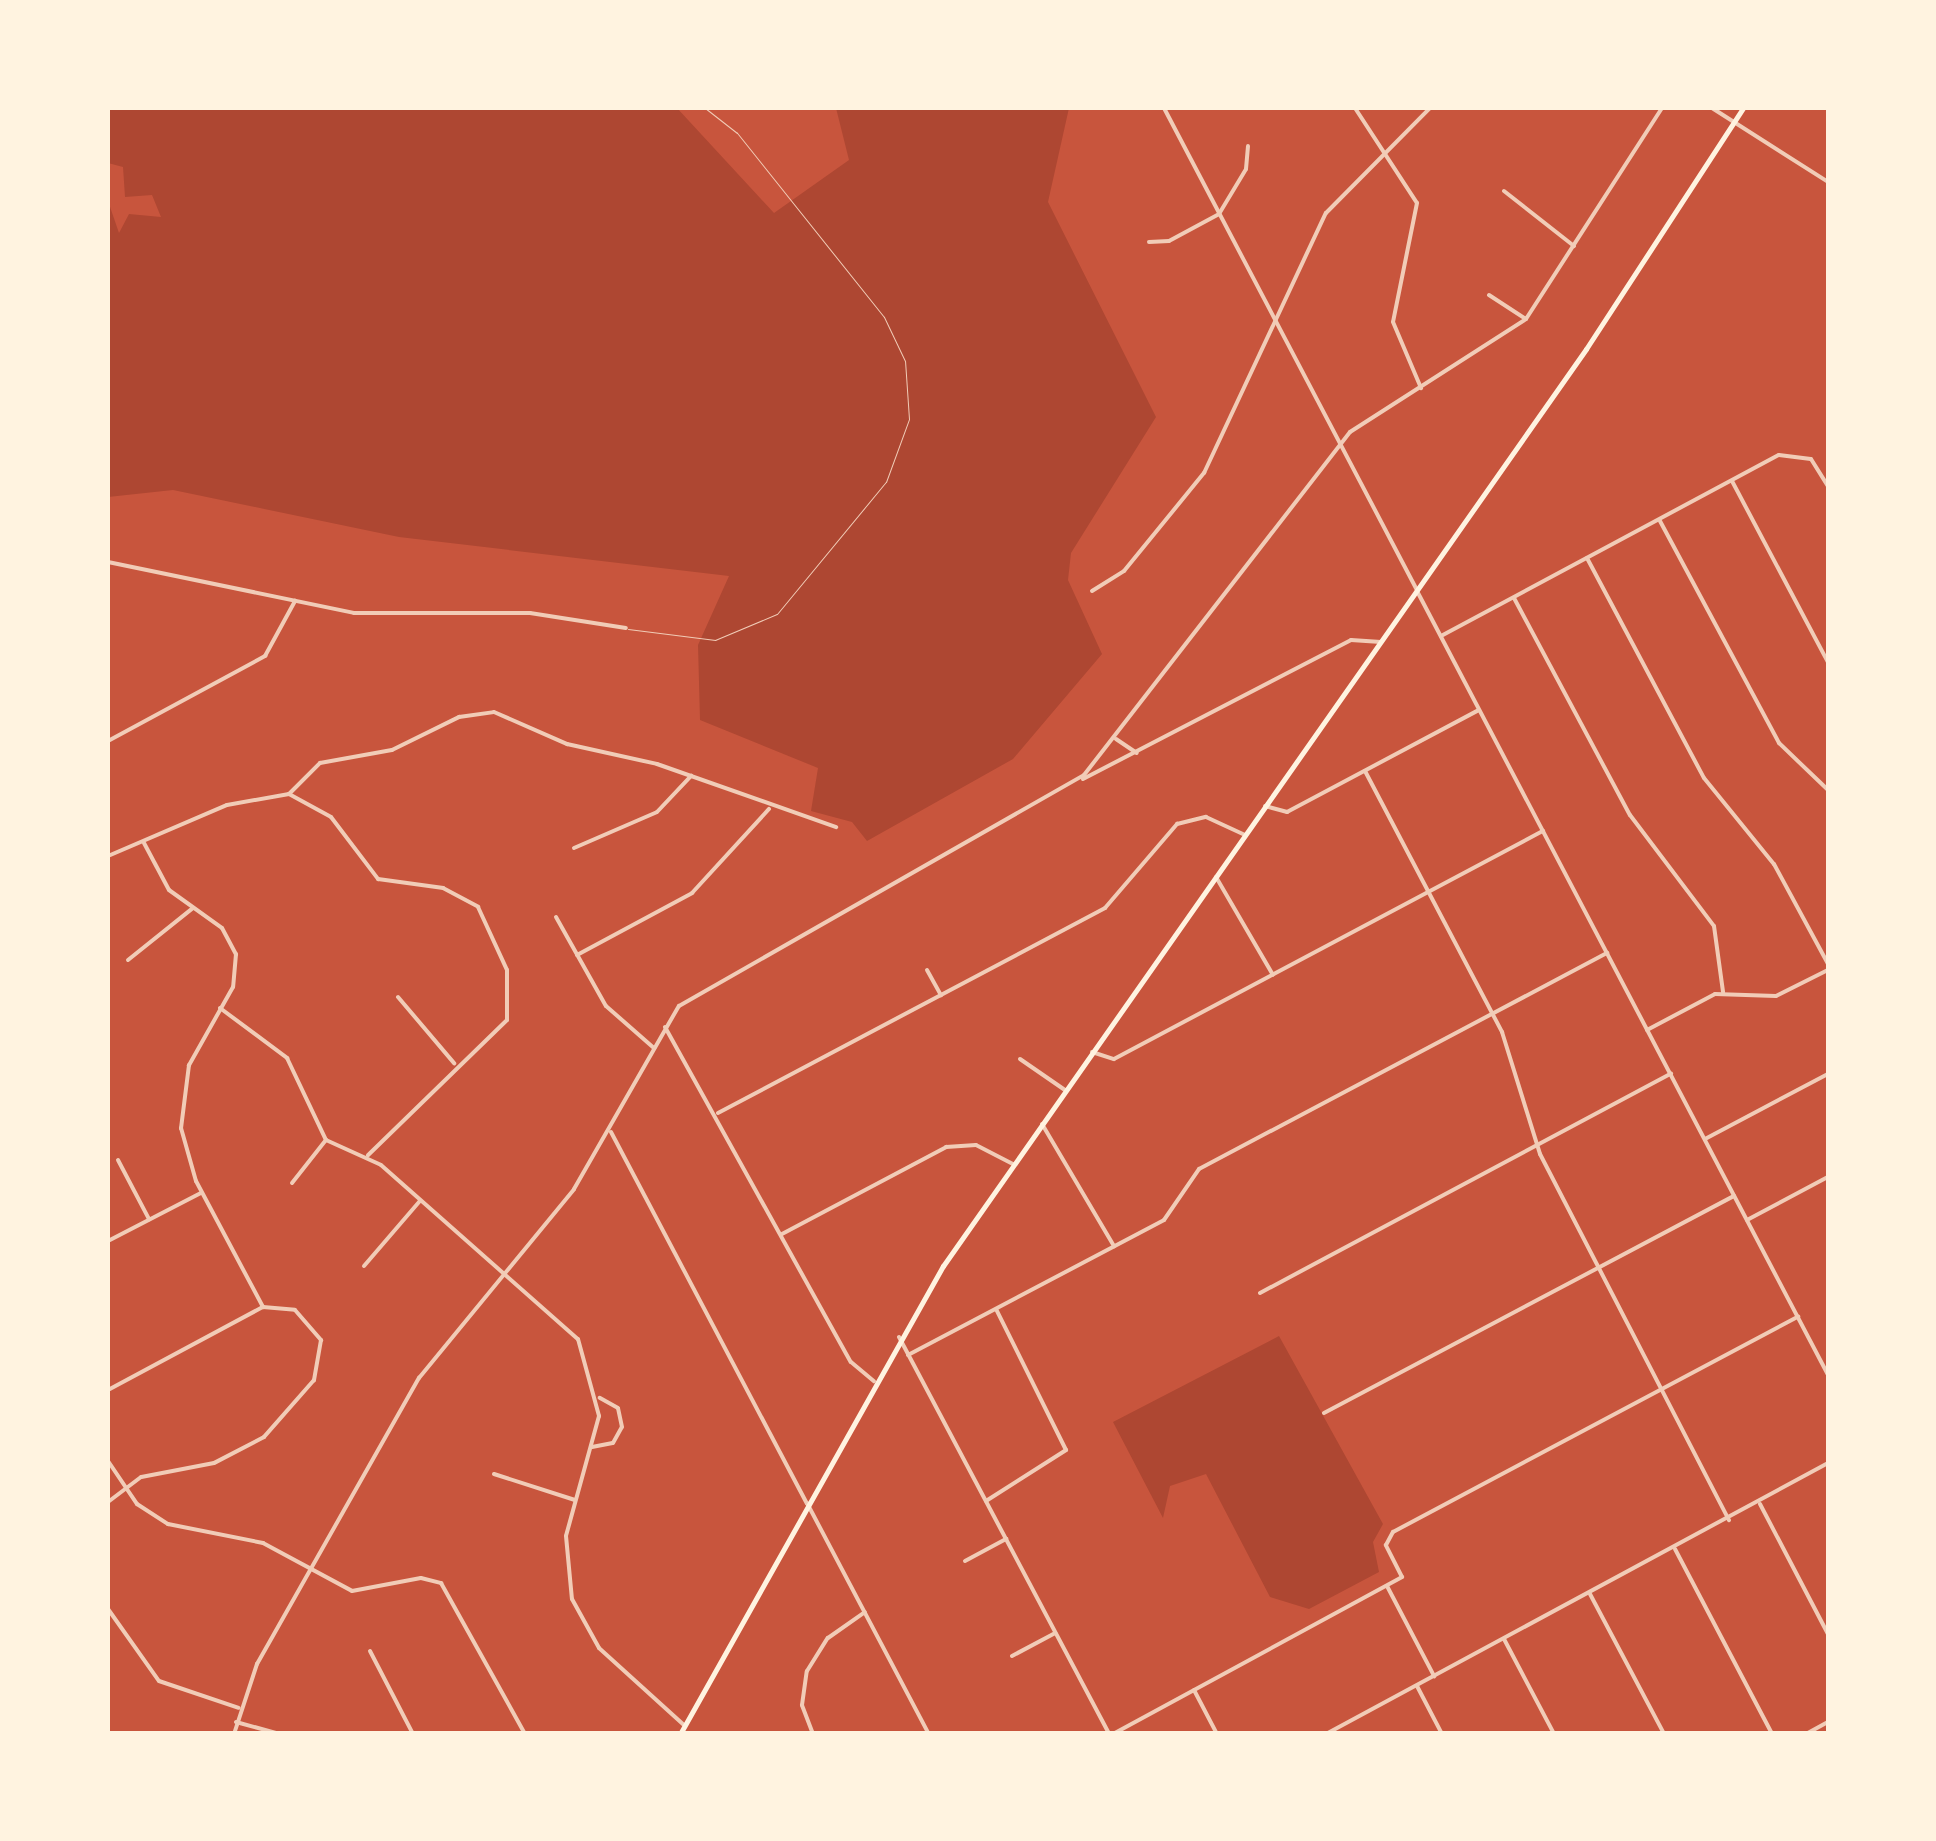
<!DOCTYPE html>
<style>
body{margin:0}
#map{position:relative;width:1936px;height:1841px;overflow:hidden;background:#c8553d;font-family:"Roboto Condensed",sans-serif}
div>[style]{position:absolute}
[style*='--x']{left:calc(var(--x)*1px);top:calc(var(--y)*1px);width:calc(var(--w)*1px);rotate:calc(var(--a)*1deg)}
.green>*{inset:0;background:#ae4732}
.service>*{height:1px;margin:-0.5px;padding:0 0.5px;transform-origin:0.5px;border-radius:0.5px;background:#f1ccb7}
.minor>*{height:4px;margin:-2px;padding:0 2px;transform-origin:2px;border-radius:2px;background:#f1ccb7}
.tertiary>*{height:4px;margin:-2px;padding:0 2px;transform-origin:2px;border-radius:2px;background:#f1ccb7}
.primary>*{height:5px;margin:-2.5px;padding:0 2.5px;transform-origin:2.5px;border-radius:2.5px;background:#fff3e0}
span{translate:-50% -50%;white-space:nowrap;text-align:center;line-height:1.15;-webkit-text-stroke:8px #fff3e0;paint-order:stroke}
.frame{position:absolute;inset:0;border:110px solid #fff3e0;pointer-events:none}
</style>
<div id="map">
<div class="green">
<div style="clip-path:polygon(108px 108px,677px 108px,774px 213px,849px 160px,836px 108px,1069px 108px,1048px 202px,1156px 417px,1071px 553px,1068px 580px,1102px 654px,1013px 759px,867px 841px,852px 822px,811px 811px,818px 768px,700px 720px,698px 645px,729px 576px,399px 537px,173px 490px,108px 497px,108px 201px,119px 233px,129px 214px,161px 217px,152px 195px,125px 197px,123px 167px,108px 163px)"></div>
<div style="clip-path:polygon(1279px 1336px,1383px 1524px,1373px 1542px,1379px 1572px,1309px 1609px,1270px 1597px,1206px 1474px,1170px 1486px,1163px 1518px,1113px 1422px)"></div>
</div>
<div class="service">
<div style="--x:628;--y:629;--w:88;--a:7.2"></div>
<div style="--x:715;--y:640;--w:67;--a:-22.8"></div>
<div style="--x:777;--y:614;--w:171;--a:-50.5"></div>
<div style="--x:886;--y:482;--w:67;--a:-69.9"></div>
<div style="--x:909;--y:419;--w:58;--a:-93.9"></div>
<div style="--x:905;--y:361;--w:49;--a:-115.5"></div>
<div style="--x:884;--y:317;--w:236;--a:-128.6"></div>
<div style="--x:737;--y:133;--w:41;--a:-142"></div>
</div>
<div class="minor">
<div style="--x:1164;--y:108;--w:544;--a:62.31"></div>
<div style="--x:1355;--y:108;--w:113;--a:56.9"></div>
<div style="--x:1417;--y:203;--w:121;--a:101.4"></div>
<div style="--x:1393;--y:322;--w:72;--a:67"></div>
<div style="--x:1712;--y:108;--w:138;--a:32.5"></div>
<div style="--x:1504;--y:191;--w:89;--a:38.2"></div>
<div style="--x:1149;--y:242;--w:20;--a:-3"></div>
<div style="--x:1169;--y:241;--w:57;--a:-28.4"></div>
<div style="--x:1219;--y:214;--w:52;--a:-59"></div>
<div style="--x:1246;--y:169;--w:23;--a:-85"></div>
<div style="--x:1489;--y:295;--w:44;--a:33"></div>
<div style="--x:1732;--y:481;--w:205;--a:62.1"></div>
<div style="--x:1660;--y:521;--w:252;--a:61.8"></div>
<div style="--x:1779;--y:743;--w:68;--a:43.8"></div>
<div style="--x:1587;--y:558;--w:249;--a:62"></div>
<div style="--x:1704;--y:778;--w:111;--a:50.9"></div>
<div style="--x:1774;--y:864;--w:114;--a:61.6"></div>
<div style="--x:108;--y:562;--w:251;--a:11.7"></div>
<div style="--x:354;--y:613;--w:176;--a:0"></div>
<div style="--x:530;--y:613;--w:97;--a:8.9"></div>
<div style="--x:1092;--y:591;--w:38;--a:-32"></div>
<div style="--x:1124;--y:571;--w:127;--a:-50.8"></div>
<div style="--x:1204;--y:473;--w:287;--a:-64.9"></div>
<div style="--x:1326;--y:213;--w:148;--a:-45.3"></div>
<div style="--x:1514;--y:598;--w:246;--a:61.9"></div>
<div style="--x:1630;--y:815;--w:139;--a:52.9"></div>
<div style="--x:1714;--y:926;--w:67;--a:82.2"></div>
<div style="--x:1441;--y:636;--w:383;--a:-28.2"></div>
<div style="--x:1779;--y:455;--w:32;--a:7"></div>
<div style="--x:1811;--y:459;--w:32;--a:58"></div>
<div style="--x:1116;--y:739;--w:25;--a:34"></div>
<div style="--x:108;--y:741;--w:179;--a:-28.4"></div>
<div style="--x:265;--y:656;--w:63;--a:-61.4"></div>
<div style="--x:1365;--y:771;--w:295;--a:62.3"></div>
<div style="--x:1502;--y:1032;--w:128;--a:72.7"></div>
<div style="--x:1540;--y:1154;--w:412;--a:62.7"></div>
<div style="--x:1083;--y:779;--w:302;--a:-27.4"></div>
<div style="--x:1351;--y:640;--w:30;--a:4"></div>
<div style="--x:289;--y:794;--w:44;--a:-45"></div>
<div style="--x:320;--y:763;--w:73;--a:-10.2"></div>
<div style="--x:392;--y:750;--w:75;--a:-26.2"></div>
<div style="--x:459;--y:717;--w:35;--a:-8"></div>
<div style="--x:494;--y:712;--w:80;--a:23.7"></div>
<div style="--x:567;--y:744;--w:92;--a:12.5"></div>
<div style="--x:657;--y:764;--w:190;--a:19.4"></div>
<div style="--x:1265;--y:806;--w:23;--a:15"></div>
<div style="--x:1287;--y:812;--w:217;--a:-28"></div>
<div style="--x:144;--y:843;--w:53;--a:62"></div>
<div style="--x:169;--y:890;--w:65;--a:35.6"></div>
<div style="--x:222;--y:928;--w:30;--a:62"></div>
<div style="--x:236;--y:954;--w:33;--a:95"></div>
<div style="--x:233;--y:987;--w:90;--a:119.4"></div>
<div style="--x:189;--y:1065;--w:64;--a:97.2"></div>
<div style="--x:181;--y:1128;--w:55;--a:74.2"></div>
<div style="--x:196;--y:1181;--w:143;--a:62"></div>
<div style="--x:574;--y:848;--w:90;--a:-23.4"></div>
<div style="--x:657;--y:812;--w:50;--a:-46.6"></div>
<div style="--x:108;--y:856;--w:129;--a:-23.2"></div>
<div style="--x:227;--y:805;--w:63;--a:-10.1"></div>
<div style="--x:289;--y:794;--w:48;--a:28.7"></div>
<div style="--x:331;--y:817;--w:78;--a:52.8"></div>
<div style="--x:378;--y:879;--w:66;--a:7.9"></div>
<div style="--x:443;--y:888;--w:40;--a:28"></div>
<div style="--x:478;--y:907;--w:69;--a:65.3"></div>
<div style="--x:507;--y:970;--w:50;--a:90"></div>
<div style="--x:507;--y:1020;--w:194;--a:135.8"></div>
<div style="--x:1216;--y:877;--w:113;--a:59.8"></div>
<div style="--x:556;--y:917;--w:102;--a:60.7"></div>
<div style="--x:606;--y:1006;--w:64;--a:41.2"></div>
<div style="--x:577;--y:955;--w:131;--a:-28.3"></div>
<div style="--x:692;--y:893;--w:114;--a:-47.5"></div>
<div style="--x:128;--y:960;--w:83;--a:-38.7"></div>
<div style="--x:927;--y:970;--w:29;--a:61"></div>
<div style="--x:398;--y:997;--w:87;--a:49.7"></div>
<div style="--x:220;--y:1008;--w:84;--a:36.7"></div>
<div style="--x:287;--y:1058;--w:91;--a:64.6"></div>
<div style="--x:326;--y:1140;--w:60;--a:24.4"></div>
<div style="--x:381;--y:1165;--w:263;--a:41.5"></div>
<div style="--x:578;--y:1339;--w:80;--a:74.7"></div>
<div style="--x:599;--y:1416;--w:124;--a:105.4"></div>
<div style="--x:566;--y:1536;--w:63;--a:84.6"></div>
<div style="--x:572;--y:1599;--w:56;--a:61.1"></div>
<div style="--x:599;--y:1648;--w:115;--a:42.2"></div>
<div style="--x:665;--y:1027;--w:383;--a:61"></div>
<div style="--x:851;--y:1362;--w:30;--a:40"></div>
<div style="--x:1647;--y:1030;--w:77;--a:-27.9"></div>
<div style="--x:1715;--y:994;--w:61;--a:1.9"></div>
<div style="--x:1776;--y:996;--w:58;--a:-26.6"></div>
<div style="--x:1092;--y:1052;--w:23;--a:18"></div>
<div style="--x:1114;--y:1059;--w:486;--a:-28"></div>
<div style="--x:1020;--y:1059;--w:55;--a:34.6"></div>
<div style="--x:718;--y:1113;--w:438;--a:-27.9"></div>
<div style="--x:1105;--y:908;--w:111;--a:-49.4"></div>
<div style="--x:1177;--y:824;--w:30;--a:-14"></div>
<div style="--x:1206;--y:817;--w:43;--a:24.8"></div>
<div style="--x:1042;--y:1124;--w:142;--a:59.5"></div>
<div style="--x:611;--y:1132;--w:420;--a:62.2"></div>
<div style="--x:1705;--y:1139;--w:139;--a:-27.9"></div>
<div style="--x:118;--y:1160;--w:67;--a:62.3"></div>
<div style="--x:292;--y:1183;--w:55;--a:-51.7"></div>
<div style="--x:1747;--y:1220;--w:92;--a:-28"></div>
<div style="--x:782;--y:1234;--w:186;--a:-27.9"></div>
<div style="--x:946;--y:1147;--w:30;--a:-4"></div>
<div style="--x:976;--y:1145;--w:42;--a:27.2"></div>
<div style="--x:108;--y:1241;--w:105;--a:-27.3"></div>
<div style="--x:364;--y:1266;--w:86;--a:-49.3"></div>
<div style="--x:1260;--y:1293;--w:466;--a:-28.1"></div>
<div style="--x:899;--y:1337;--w:449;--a:62.1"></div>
<div style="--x:908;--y:1355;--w:289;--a:-27.8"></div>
<div style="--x:1164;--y:1220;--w:62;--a:-55.5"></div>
<div style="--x:1199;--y:1169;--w:462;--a:-27.9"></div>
<div style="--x:108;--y:1390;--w:176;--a:-28.2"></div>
<div style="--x:263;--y:1307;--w:32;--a:5"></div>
<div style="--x:295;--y:1310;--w:40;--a:49"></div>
<div style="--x:321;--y:1340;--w:41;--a:99.9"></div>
<div style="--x:314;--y:1380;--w:76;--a:131.3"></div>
<div style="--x:264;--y:1437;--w:56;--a:152.5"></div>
<div style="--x:214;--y:1463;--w:74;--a:169.1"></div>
<div style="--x:141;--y:1477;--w:41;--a:142.9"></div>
<div style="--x:1324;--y:1413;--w:464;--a:-27.9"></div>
<div style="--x:592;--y:1447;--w:21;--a:-11"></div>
<div style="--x:613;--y:1443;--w:18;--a:-61"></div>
<div style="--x:622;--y:1427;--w:19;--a:-102"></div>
<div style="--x:618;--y:1408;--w:21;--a:-151"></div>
<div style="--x:108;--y:1461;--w:52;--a:56"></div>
<div style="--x:137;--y:1504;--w:37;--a:33"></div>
<div style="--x:168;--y:1524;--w:97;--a:11.3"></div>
<div style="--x:263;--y:1543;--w:101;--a:28.3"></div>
<div style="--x:352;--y:1591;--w:70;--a:-10.7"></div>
<div style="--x:421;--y:1578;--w:21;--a:14"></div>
<div style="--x:441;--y:1583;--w:173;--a:60.9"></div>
<div style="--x:494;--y:1474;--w:85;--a:17.8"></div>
<div style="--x:986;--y:1501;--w:95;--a:-32.5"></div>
<div style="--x:1066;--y:1450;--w:157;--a:-116.4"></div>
<div style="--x:1760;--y:1504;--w:147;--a:62.4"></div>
<div style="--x:1675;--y:1549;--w:209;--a:62.3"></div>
<div style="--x:965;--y:1561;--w:47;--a:-28.2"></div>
<div style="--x:1387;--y:1586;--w:102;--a:62.4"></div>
<div style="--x:1590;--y:1594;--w:158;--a:62.1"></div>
<div style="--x:108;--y:1609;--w:88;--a:54.7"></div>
<div style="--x:159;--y:1681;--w:84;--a:18.6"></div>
<div style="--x:1504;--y:1639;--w:107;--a:62.2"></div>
<div style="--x:370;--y:1651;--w:93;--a:62.6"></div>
<div style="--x:1012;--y:1656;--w:49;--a:-28.1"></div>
<div style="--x:1417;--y:1686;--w:54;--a:62.5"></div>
<div style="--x:1194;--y:1690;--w:50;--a:62.4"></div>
<div style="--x:236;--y:1722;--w:46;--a:15.3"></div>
<div style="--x:234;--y:1734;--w:74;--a:-71.8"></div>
<div style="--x:257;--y:1664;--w:329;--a:-60.5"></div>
<div style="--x:419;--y:1378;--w:244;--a:-50.6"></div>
<div style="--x:574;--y:1189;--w:211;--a:-60.2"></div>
<div style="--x:679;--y:1006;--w:466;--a:-29.7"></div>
<div style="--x:1084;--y:775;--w:434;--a:-52.2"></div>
<div style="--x:1350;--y:432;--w:209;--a:-32.7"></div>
<div style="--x:1526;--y:319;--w:251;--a:-57.2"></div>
<div style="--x:813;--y:1734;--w:31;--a:-111"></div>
<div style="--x:802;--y:1705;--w:34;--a:-82"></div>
<div style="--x:807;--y:1671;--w:39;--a:-58"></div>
<div style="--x:828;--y:1638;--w:45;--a:-35.1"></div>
<div style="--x:1113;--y:1734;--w:329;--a:-28.5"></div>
<div style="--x:1402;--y:1577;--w:36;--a:-117"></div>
<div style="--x:1386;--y:1545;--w:15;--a:-62"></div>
<div style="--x:1393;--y:1532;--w:459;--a:-28"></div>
<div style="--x:1806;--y:1734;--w:25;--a:-29"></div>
</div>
<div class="tertiary">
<div style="--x:1417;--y:591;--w:885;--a:62.33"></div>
<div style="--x:807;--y:1503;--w:261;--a:62.2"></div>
<div style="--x:1326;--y:1734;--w:570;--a:-28.36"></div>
</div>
<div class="primary">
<div style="--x:680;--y:1734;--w:537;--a:-60.67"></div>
<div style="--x:943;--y:1266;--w:1120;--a:-54.96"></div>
<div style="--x:1586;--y:349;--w:288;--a:-56.9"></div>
</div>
<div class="frame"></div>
</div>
